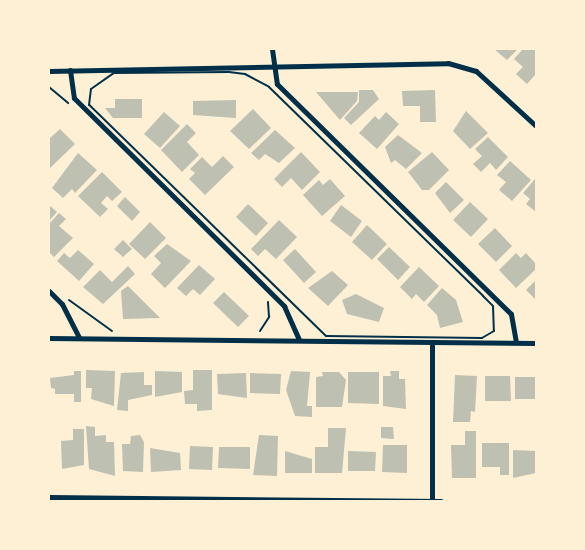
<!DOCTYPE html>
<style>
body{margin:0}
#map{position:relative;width:585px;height:550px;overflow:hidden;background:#fdf0d5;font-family:Merriweather,serif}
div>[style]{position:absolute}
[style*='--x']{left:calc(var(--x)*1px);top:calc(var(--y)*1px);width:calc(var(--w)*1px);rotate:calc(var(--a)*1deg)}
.building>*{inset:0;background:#bec0b2}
.path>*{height:2px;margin:-1px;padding:0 1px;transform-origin:1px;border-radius:1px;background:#003049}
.minor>*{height:5px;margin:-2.5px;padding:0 2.5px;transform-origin:2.5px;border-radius:2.5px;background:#003049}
span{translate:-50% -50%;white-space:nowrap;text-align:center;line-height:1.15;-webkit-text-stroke:4px #fdf0d5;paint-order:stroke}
.frame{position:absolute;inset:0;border:50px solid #fdf0d5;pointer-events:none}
</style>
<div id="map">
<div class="building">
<div style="clip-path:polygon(494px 49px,518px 49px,507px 60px)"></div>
<div style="clip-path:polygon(523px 49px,536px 49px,536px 74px,527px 84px,516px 74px,523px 67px,514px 59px)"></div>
<div style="clip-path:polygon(359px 90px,373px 90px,379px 99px,351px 125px,344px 118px,359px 102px)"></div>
<div style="clip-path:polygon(435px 90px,436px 122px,420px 122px,420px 106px,403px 106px,402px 91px)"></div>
<div style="clip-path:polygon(316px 92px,358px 92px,357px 101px,340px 120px)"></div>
<div style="clip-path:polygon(115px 99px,142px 99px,142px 118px,113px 118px,105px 108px,115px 108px)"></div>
<div style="clip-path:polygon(236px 100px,236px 118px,193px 115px,193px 101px)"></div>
<div style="clip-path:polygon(253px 109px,271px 128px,249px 149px,230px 131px)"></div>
<div style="clip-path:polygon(466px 111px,488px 133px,470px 149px,453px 131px)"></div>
<div style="clip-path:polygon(164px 112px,180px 126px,160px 148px,144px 134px)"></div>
<div style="clip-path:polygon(386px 112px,399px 124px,377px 149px,359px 133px,375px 116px,379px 120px)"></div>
<div style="clip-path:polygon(187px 124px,196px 133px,187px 142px,199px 155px,182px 172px,161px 150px)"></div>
<div style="clip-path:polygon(60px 129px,75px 144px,49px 169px,49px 139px)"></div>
<div style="clip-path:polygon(275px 130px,295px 148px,279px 163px,265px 154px,259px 160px,251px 153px)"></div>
<div style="clip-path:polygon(398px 135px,422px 153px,406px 169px,395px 160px,391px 163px,385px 147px)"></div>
<div style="clip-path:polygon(488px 137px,508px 157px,496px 170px,490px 163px,481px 172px,473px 164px,482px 156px,475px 149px)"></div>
<div style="clip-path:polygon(301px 152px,320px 172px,302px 190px,291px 178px,282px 187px,274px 179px)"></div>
<div style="clip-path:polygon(432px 152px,449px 170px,429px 190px,422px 190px,408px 172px)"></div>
<div style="clip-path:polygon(78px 153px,97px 170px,75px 193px,72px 189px,63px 198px,52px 188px)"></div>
<div style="clip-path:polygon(223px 156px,234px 167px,205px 195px,189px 179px,195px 173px,190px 169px,202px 157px,212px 167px)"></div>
<div style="clip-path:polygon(510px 161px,531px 180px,512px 201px,499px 190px,506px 182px,497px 175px)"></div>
<div style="clip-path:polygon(102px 172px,122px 192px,112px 201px,107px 196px,101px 203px,108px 209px,100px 217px,78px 196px)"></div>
<div style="clip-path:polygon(330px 179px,345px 196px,322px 216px,303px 195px,319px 180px,323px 185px)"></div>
<div style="clip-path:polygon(535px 179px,536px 180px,536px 212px,526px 204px,530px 199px,523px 193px)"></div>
<div style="clip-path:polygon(446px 182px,464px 200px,450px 213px,435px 193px)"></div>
<div style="clip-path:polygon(125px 197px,140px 212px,132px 221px,117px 206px)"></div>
<div style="clip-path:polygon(470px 202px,488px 219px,471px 237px,453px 220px)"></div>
<div style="clip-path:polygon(248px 204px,268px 223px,256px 236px,236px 217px)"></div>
<div style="clip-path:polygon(49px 205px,57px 212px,49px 221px)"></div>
<div style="clip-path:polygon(341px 205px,362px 221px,351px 237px,330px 221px)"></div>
<div style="clip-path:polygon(59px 213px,66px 219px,59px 226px,73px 238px,54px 257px,49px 252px,49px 224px)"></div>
<div style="clip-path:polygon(279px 220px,297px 237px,276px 259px,265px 249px,258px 256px,251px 249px)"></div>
<div style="clip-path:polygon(150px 222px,166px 238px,145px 259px,129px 244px)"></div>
<div style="clip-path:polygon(367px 225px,387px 244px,372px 260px,352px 242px)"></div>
<div style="clip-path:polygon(495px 228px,512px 246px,496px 262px,478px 244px)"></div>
<div style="clip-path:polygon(123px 240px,132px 249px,123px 257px,114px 249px)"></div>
<div style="clip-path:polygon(167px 244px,191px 261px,165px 288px,151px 274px,161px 263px,154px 256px)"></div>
<div style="clip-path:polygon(389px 247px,410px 267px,398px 280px,377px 259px)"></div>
<div style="clip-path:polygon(295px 249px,316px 272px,304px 283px,283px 260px)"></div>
<div style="clip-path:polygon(78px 250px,94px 264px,79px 281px,57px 261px,64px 253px,70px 258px)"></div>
<div style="clip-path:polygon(516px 253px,521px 258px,526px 253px,536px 264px,536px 269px,516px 288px,499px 270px)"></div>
<div style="clip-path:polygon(199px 265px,215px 279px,200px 295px,193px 289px,186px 296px,177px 288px)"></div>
<div style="clip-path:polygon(128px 266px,135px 274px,103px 304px,83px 287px,100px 270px,112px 282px)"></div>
<div style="clip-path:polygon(419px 267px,439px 286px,424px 302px,416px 294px,412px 299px,400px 287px)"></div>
<div style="clip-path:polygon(332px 271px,348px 285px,328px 306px,308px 288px)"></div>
<div style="clip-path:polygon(536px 280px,536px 300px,526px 290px)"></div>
<div style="clip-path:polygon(128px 286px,160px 318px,123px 319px,121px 291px)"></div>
<div style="clip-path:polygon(442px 288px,456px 300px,463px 322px,440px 328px,437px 315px,427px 305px)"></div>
<div style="clip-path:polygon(224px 292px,249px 316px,238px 327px,213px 303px)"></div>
<div style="clip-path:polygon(356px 294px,384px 308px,379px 322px,347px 314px,342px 300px)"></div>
<div style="clip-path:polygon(86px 370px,115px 371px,114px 406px,91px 399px,92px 388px,86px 388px)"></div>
<div style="clip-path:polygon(193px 370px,212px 370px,212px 410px,197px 411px,197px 404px,185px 404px,184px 391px,193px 390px)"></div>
<div style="clip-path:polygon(74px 371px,81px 371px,81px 402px,74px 402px,74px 394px,55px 394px,55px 389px,51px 388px,50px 378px,74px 375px)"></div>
<div style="clip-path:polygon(155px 371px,182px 372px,182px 392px,155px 397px)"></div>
<div style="clip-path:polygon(291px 371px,310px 372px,307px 406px,312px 406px,312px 417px,295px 416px,286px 390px)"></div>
<div style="clip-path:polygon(390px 371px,399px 371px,399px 379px,405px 379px,406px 409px,383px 406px,383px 376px,391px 376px)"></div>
<div style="clip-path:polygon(144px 372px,144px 385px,152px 385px,152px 395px,128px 400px,128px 411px,117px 410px,121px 373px)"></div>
<div style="clip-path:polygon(322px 372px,339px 372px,346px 380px,342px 407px,316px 407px,316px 377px,323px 376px)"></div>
<div style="clip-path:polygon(348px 372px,379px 372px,379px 404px,348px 403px)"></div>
<div style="clip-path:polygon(246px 373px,247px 398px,218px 394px,217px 374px)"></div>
<div style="clip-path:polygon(250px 373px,281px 374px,280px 394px,250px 393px)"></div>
<div style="clip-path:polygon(455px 375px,477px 376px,475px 412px,471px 411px,470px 422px,453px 422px)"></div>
<div style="clip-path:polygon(485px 376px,510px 376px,511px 401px,485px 401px)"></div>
<div style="clip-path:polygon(515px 377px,536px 377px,536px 399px,515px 399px)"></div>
<div style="clip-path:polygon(86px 426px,95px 427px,95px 436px,106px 435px,106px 442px,114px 442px,115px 476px,89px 469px)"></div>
<div style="clip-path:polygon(381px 427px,393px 427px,394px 439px,381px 438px)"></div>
<div style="clip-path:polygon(328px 428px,346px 428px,342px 473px,315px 473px,315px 447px,328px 447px)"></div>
<div style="clip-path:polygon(73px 429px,84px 429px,84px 465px,62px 469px,61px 441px,73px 440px)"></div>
<div style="clip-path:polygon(465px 431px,476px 431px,476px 478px,452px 478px,451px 445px,465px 445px)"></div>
<div style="clip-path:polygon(140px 435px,144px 442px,143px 472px,123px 471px,122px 444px,130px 444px,131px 436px)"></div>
<div style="clip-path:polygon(259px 435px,278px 436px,277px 476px,253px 475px)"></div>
<div style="clip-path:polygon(482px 443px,509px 443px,509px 475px,500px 475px,500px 467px,482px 467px)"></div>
<div style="clip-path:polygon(383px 445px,407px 445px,407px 473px,382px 472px)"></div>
<div style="clip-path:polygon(190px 446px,213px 447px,212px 470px,189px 469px)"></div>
<div style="clip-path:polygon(219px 447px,250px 447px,250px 469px,218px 468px)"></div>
<div style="clip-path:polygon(150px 448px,180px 453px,181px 470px,151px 472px)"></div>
<div style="clip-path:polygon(513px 450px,536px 451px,536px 473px,513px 478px)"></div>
<div style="clip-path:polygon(285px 451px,312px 459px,312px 473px,285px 473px)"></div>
<div style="clip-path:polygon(348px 451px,376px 452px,375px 471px,348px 471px)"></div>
</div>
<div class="path">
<div style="--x:229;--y:72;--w:16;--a:7"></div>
<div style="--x:245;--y:74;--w:27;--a:28"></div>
<div style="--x:269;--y:87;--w:299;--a:44.3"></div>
<div style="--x:483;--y:296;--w:14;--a:45"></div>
<div style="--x:493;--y:306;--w:25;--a:88"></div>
<div style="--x:494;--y:331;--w:14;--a:150"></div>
<div style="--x:482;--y:338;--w:156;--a:-179.3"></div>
<div style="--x:326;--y:336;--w:331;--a:-135.7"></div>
<div style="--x:89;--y:105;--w:16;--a:-83"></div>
<div style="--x:91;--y:89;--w:28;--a:-35"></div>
<div style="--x:114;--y:73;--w:115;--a:-0.5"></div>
<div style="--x:49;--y:87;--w:25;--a:40"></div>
<div style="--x:69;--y:300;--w:53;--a:35.8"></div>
<div style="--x:49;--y:317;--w:3;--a:-90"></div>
<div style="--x:260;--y:331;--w:17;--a:-57"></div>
<div style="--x:269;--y:317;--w:15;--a:-94"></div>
</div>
<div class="minor">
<div style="--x:272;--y:49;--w:35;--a:82"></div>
<div style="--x:277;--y:84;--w:328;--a:44.5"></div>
<div style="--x:511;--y:314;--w:28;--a:80"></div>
<div style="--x:70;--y:70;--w:28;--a:82"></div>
<div style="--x:74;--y:98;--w:296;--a:44.7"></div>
<div style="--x:284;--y:306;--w:36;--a:66"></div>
<div style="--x:49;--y:71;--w:399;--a:-1.1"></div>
<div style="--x:448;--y:63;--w:29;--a:16"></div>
<div style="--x:476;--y:71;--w:81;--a:42.5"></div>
<div style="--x:49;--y:291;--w:18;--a:45"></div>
<div style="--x:62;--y:304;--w:38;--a:63"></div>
<div style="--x:49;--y:338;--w:487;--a:0.6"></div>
<div style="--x:432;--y:344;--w:157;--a:90"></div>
<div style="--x:49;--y:497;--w:392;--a:0.6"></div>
</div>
<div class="frame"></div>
</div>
